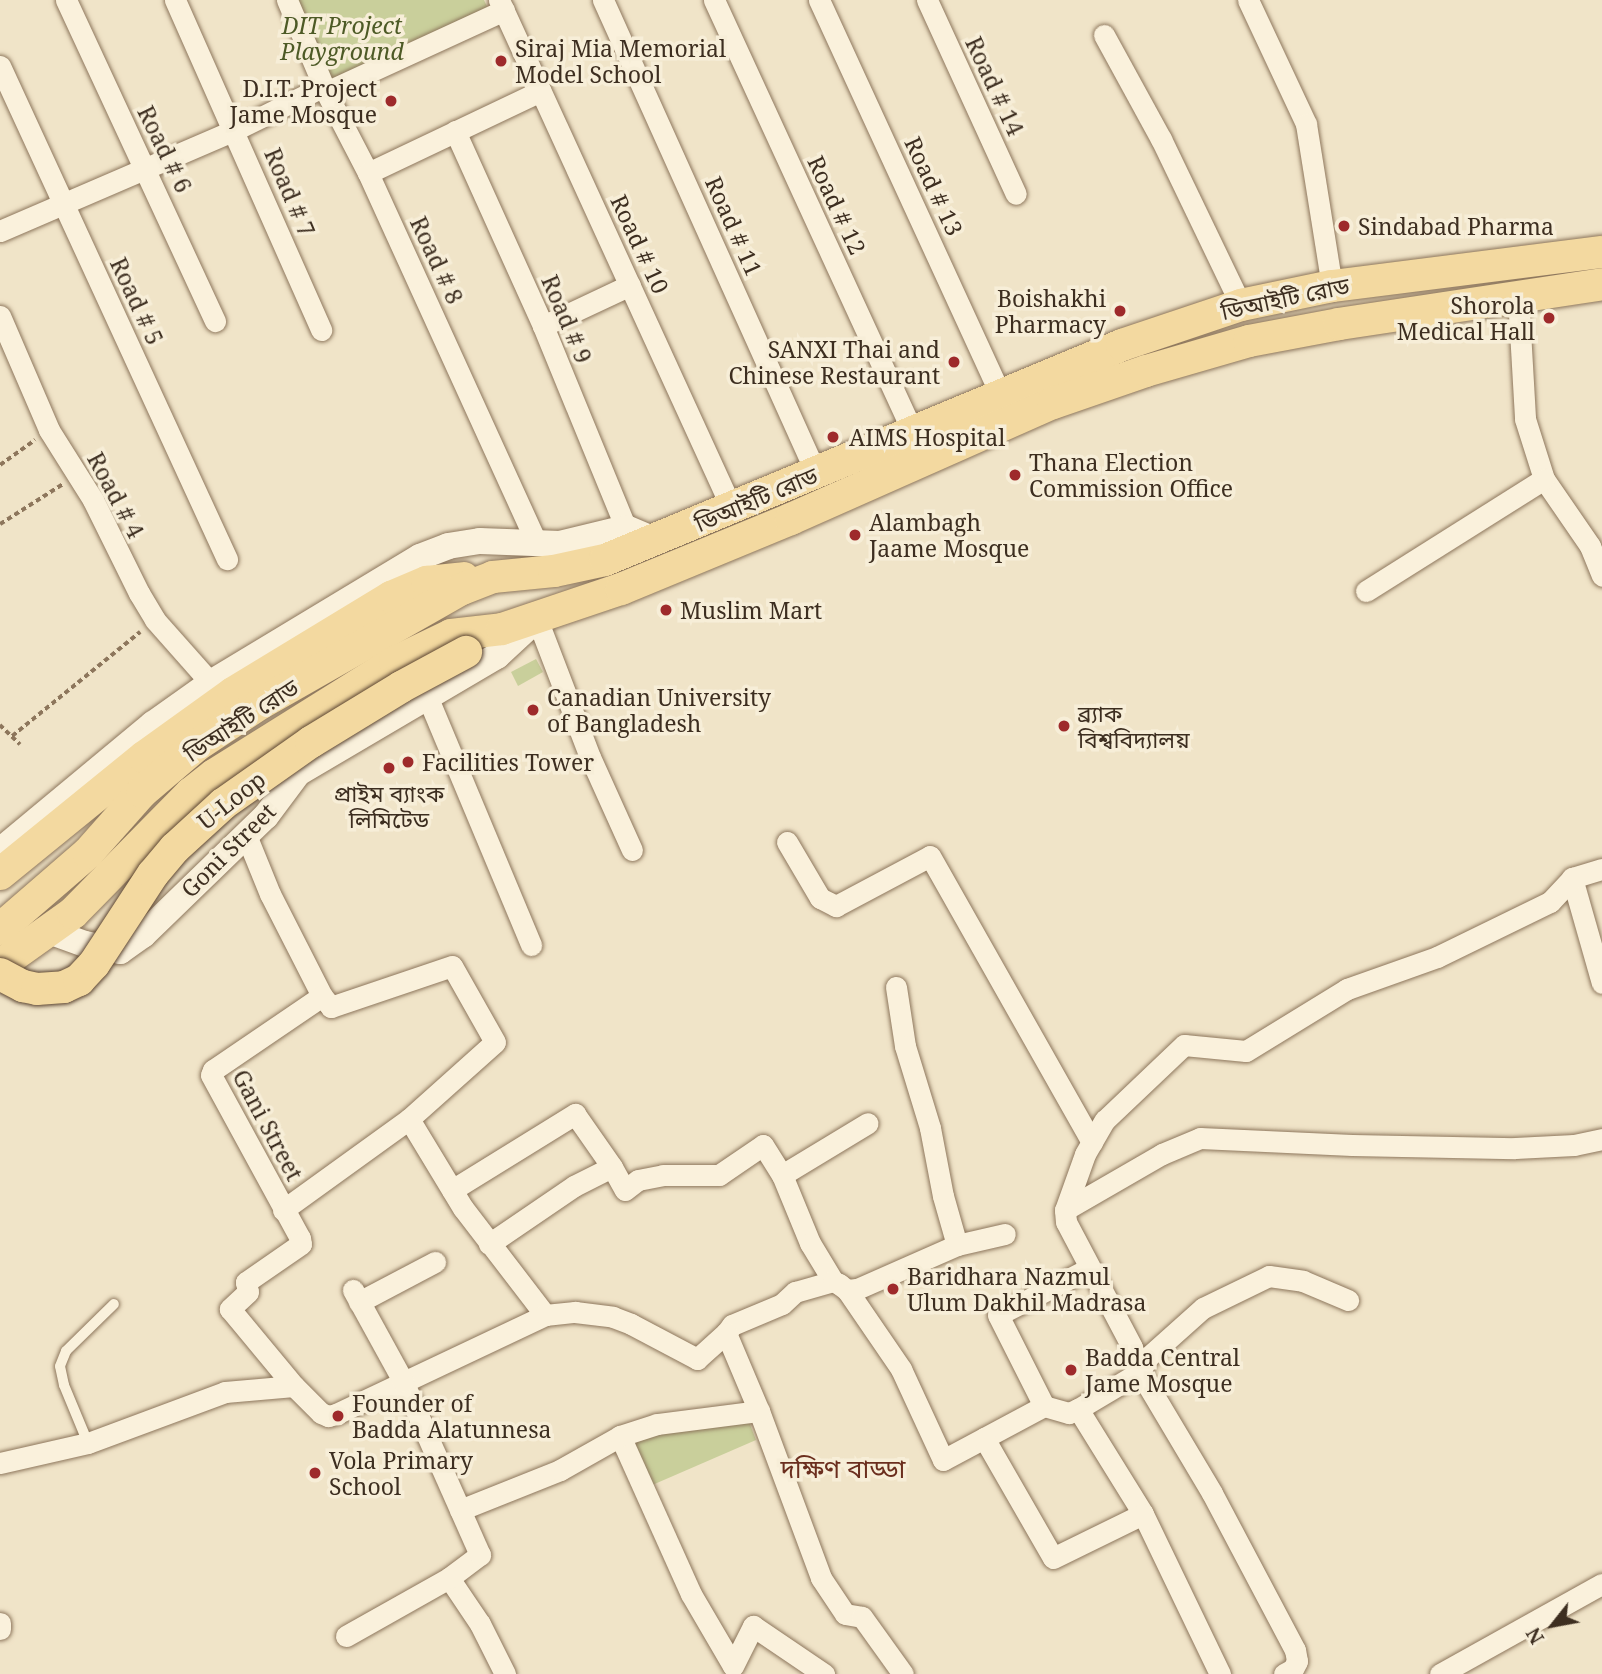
<!DOCTYPE html>
<meta charset="utf-8">
<style>
body{margin:0}
#map{position:relative;width:1602px;height:1674px;overflow:hidden;background:#f0e4c8;font-family:"Noto Serif","Noto Sans Bengali",serif}
div>[style]{position:absolute}
[style*='--x']{left:calc(var(--x)*1px);top:calc(var(--y)*1px);width:calc(var(--w)*1px);rotate:calc(var(--a)*1deg)}
.green>*{inset:0;background:#c9cf9b}
.path>*{height:3.5px;margin-top:-1.75px;transform-origin:0;background:repeating-linear-gradient(90deg,#8d765c 0 5px,transparent 0 8.5px)}
.roads{filter:drop-shadow(0 0 2px #8d765c) drop-shadow(0 0 2px #8d765c)}
.service>*{height:10px;margin:-5px;padding:0 5px;transform-origin:5px;border-radius:5px;background:#faf1dc}
.minor>*{height:21px;margin:-10.5px;padding:0 10.5px;transform-origin:10.5px;border-radius:10.5px;background:#faf1dc}
.tertiary>*{height:26px;margin:-13px;padding:0 13px;transform-origin:13px;border-radius:13px;background:#faf1dc}
.primary>*{height:32px;margin:-16px;padding:0 16px;transform-origin:16px;border-radius:16px;background:#f3d9a0}
.bridges{filter:drop-shadow(0 0 2px #5b4430) drop-shadow(0 0 2px #5b4430)}
.primary-bridge>*{height:32px;margin:-16px;padding:0 16px;transform-origin:16px;border-radius:16px;background:#f3d9a0}
.dots>*{width:19px;height:19px;translate:-50% -50%;box-sizing:border-box;border:4px solid #f7eed8;border-radius:50%}
span{translate:-50% -50%;white-space:nowrap;text-align:center;line-height:1.15;-webkit-text-stroke:7px #f7eed8;paint-order:stroke}
.park-label{font-size:23px;color:#4d5a26;font-style:italic}
.poi-label{font-size:23px;color:#3d2e20}
.left{translate:0 -50%;text-align:left}
.right{translate:-100% -50%;text-align:right}
.street-label{font-size:23px;color:#3d2e20}
.quarter-label{font-size:26px;color:#6b2e1e}
.north{position:absolute;left:1518px;top:1590px;width:70px;height:70px;-webkit-text-stroke:5px #f7eed8;paint-order:stroke;rotate:239deg;font-size:19px;font-weight:700;line-height:28px;text-align:center;color:#3d2e20}
.north::after{content:'';display:block;margin:auto;width:24px;height:32px;background:#3d2e20;clip-path:polygon(50% 0,100% 100%,50% 72%,0 100%)}
</style>
<div id="map">
<div class="green">
<div style="clip-path:polygon(283px 0,484px 0,491px 15px,323px 90px)"></div>
<div style="clip-path:polygon(536px 659px,543px 672px,518px 686px,511px 672px)"></div>
<div style="clip-path:polygon(746px 1414px,756px 1440px,650px 1486px,629px 1441px)"></div>
</div>
<div class="path">
<div style="--x:0;--y:465;--w:43;--a:-35.5"></div>
<div style="--x:0;--y:524;--w:75;--a:-32.4"></div>
<div style="--x:0;--y:725;--w:28;--a:44"></div>
<div style="--x:12;--y:736;--w:165;--a:-39.1"></div>
</div>
<div class="roads">
<div class="service">
<div style="--x:88;--y:1443;--w:63;--a:-112.5"></div>
<div style="--x:64;--y:1385;--w:19;--a:-102"></div>
<div style="--x:60;--y:1366;--w:16;--a:-68"></div>
<div style="--x:66;--y:1351;--w:67;--a:-44.4"></div>
</div>
<div class="minor">
<div style="--x:66;--y:0;--w:354;--a:65.1"></div>
<div style="--x:175;--y:0;--w:361;--a:66.1"></div>
<div style="--x:287;--y:0;--w:100;--a:67"></div>
<div style="--x:326;--y:92;--w:91;--a:62.6"></div>
<div style="--x:368;--y:173;--w:407;--a:65.5"></div>
<div style="--x:499;--y:0;--w:560;--a:65.4"></div>
<div style="--x:603;--y:0;--w:519;--a:65.76"></div>
<div style="--x:714;--y:0;--w:476;--a:65.3"></div>
<div style="--x:819;--y:0;--w:434;--a:65.3"></div>
<div style="--x:927;--y:0;--w:213;--a:65.4"></div>
<div style="--x:1248;--y:0;--w:137;--a:64.9"></div>
<div style="--x:1306;--y:124;--w:164;--a:80.9"></div>
<div style="--x:1104;--y:35;--w:119;--a:61.3"></div>
<div style="--x:1161;--y:139;--w:184;--a:64.3"></div>
<div style="--x:0;--y:66;--w:543;--a:65.28"></div>
<div style="--x:326;--y:92;--w:196;--a:-24.7"></div>
<div style="--x:455;--y:131;--w:214;--a:65.7"></div>
<div style="--x:543;--y:326;--w:218;--a:67.7"></div>
<div style="--x:368;--y:173;--w:191;--a:-25.4"></div>
<div style="--x:0;--y:231;--w:256;--a:-23.3"></div>
<div style="--x:235;--y:130;--w:99;--a:-26.3"></div>
<div style="--x:1518;--y:296;--w:123;--a:86.7"></div>
<div style="--x:1525;--y:419;--w:63;--a:72.4"></div>
<div style="--x:1544;--y:479;--w:81;--a:55.5"></div>
<div style="--x:1590;--y:546;--w:32;--a:68"></div>
<div style="--x:0;--y:316;--w:124;--a:66.7"></div>
<div style="--x:49;--y:430;--w:83;--a:57.8"></div>
<div style="--x:93;--y:500;--w:104;--a:63.7"></div>
<div style="--x:139;--y:593;--w:31;--a:59"></div>
<div style="--x:155;--y:620;--w:84;--a:48.4"></div>
<div style="--x:543;--y:326;--w:96;--a:-25.2"></div>
<div style="--x:1366;--y:591;--w:210;--a:-32.2"></div>
<div style="--x:537;--y:619;--w:148;--a:69"></div>
<div style="--x:590;--y:757;--w:102;--a:65.7"></div>
<div style="--x:427;--y:696;--w:270;--a:67.3"></div>
<div style="--x:246;--y:835;--w:64;--a:67.9"></div>
<div style="--x:270;--y:894;--w:114;--a:63"></div>
<div style="--x:322;--y:996;--w:132;--a:145.8"></div>
<div style="--x:213;--y:1070;--w:5;--a:112"></div>
<div style="--x:211;--y:1075;--w:186;--a:61.4"></div>
<div style="--x:300;--y:1238;--w:6;--a:81"></div>
<div style="--x:301;--y:1244;--w:67;--a:145.4"></div>
<div style="--x:246;--y:1282;--w:10;--a:79"></div>
<div style="--x:248;--y:1292;--w:25;--a:137"></div>
<div style="--x:230;--y:1309;--w:100;--a:50.3"></div>
<div style="--x:787;--y:842;--w:65;--a:59.5"></div>
<div style="--x:820;--y:898;--w:18;--a:27"></div>
<div style="--x:836;--y:906;--w:106;--a:-28"></div>
<div style="--x:930;--y:856;--w:329;--a:60.5"></div>
<div style="--x:1572;--y:878;--w:109;--a:74.1"></div>
<div style="--x:896;--y:987;--w:60;--a:81.3"></div>
<div style="--x:905;--y:1046;--w:86;--a:73"></div>
<div style="--x:930;--y:1128;--w:69;--a:79.2"></div>
<div style="--x:943;--y:1196;--w:51;--a:74.1"></div>
<div style="--x:409;--y:1119;--w:104;--a:58.8"></div>
<div style="--x:463;--y:1208;--w:135;--a:52.5"></div>
<div style="--x:782;--y:1175;--w:100;--a:-31.2"></div>
<div style="--x:452;--y:1190;--w:145;--a:-31.7"></div>
<div style="--x:575;--y:1114;--w:65;--a:55.1"></div>
<div style="--x:283;--y:1210;--w:155;--a:-35.8"></div>
<div style="--x:409;--y:1119;--w:115;--a:-41.8"></div>
<div style="--x:495;--y:1042;--w:87;--a:-119.5"></div>
<div style="--x:452;--y:966;--w:128;--a:161.3"></div>
<div style="--x:331;--y:1007;--w:14;--a:-129"></div>
<div style="--x:1065;--y:1210;--w:112;--a:-30"></div>
<div style="--x:1162;--y:1154;--w:41;--a:-22.8"></div>
<div style="--x:1200;--y:1138;--w:152;--a:2.6"></div>
<div style="--x:1352;--y:1145;--w:163;--a:1.1"></div>
<div style="--x:1515;--y:1148;--w:59;--a:-2.9"></div>
<div style="--x:1574;--y:1145;--w:29;--a:-12"></div>
<div style="--x:489;--y:1244;--w:103;--a:-34.3"></div>
<div style="--x:574;--y:1186;--w:42;--a:-26.6"></div>
<div style="--x:612;--y:1167;--w:26;--a:61"></div>
<div style="--x:625;--y:1190;--w:16;--a:-38"></div>
<div style="--x:638;--y:1180;--w:25;--a:-11"></div>
<div style="--x:663;--y:1175;--w:56;--a:0"></div>
<div style="--x:719;--y:1175;--w:53;--a:-34.3"></div>
<div style="--x:763;--y:1145;--w:36;--a:58"></div>
<div style="--x:782;--y:1175;--w:74;--a:67.6"></div>
<div style="--x:810;--y:1243;--w:44;--a:58.8"></div>
<div style="--x:847;--y:1290;--w:10;--a:-6"></div>
<div style="--x:857;--y:1289;--w:109;--a:-23.7"></div>
<div style="--x:957;--y:1245;--w:49;--a:-12.9"></div>
<div style="--x:359;--y:1302;--w:86;--a:-27.8"></div>
<div style="--x:726;--y:1333;--w:10;--a:-53"></div>
<div style="--x:732;--y:1325;--w:54;--a:-22.8"></div>
<div style="--x:782;--y:1304;--w:18;--a:-43"></div>
<div style="--x:795;--y:1292;--w:40;--a:-16"></div>
<div style="--x:833;--y:1281;--w:7;--a:27"></div>
<div style="--x:839;--y:1284;--w:10;--a:37"></div>
<div style="--x:847;--y:1290;--w:96;--a:55.6"></div>
<div style="--x:901;--y:1369;--w:100;--a:65.2"></div>
<div style="--x:943;--y:1460;--w:115;--a:-28.1"></div>
<div style="--x:1044;--y:1406;--w:26;--a:16"></div>
<div style="--x:1069;--y:1413;--w:10;--a:-24"></div>
<div style="--x:1078;--y:1409;--w:72;--a:-30.8"></div>
<div style="--x:1140;--y:1372;--w:16;--a:-63"></div>
<div style="--x:1147;--y:1358;--w:75;--a:-41.8"></div>
<div style="--x:1203;--y:1308;--w:73;--a:-25.9"></div>
<div style="--x:1269;--y:1276;--w:34;--a:8"></div>
<div style="--x:1303;--y:1281;--w:49;--a:22.9"></div>
<div style="--x:1044;--y:1406;--w:102;--a:-116.8"></div>
<div style="--x:998;--y:1315;--w:103;--a:-27.1"></div>
<div style="--x:1078;--y:1409;--w:123;--a:58.2"></div>
<div style="--x:1143;--y:1514;--w:178;--a:64.3"></div>
<div style="--x:620;--y:1436;--w:173;--a:65.8"></div>
<div style="--x:691;--y:1594;--w:83;--a:59.7"></div>
<div style="--x:733;--y:1666;--w:45;--a:-63.4"></div>
<div style="--x:753;--y:1626;--w:86;--a:34.1"></div>
<div style="--x:984;--y:1438;--w:138;--a:60.1"></div>
<div style="--x:1053;--y:1558;--w:100;--a:-26.1"></div>
<div style="--x:0;--y:1463;--w:90;--a:-12.8"></div>
<div style="--x:88;--y:1443;--w:146;--a:-20.4"></div>
<div style="--x:225;--y:1392;--w:69;--a:-5"></div>
<div style="--x:294;--y:1386;--w:38;--a:45"></div>
<div style="--x:321;--y:1413;--w:8;--a:23"></div>
<div style="--x:328;--y:1416;--w:8;--a:-14"></div>
<div style="--x:336;--y:1414;--w:231;--a:-25.3"></div>
<div style="--x:545;--y:1315;--w:30;--a:-6"></div>
<div style="--x:575;--y:1312;--w:38;--a:7"></div>
<div style="--x:613;--y:1317;--w:19;--a:21"></div>
<div style="--x:631;--y:1324;--w:75;--a:27.9"></div>
<div style="--x:697;--y:1359;--w:39;--a:-42"></div>
<div style="--x:726;--y:1333;--w:85;--a:67.1"></div>
<div style="--x:759;--y:1411;--w:178;--a:69.6"></div>
<div style="--x:821;--y:1578;--w:43;--a:56.3"></div>
<div style="--x:845;--y:1614;--w:17;--a:10"></div>
<div style="--x:862;--y:1617;--w:70;--a:54.3"></div>
<div style="--x:460;--y:1510;--w:108;--a:-21.8"></div>
<div style="--x:560;--y:1470;--w:69;--a:-29.5"></div>
<div style="--x:620;--y:1436;--w:39;--a:-18"></div>
<div style="--x:657;--y:1424;--w:103;--a:-7.3"></div>
<div style="--x:449;--y:1578;--w:55;--a:56"></div>
<div style="--x:480;--y:1624;--w:56;--a:63.4"></div>
<div style="--x:0;--y:1623;--w:6;--a:90"></div>
<div style="--x:346;--y:1636;--w:118;--a:-29.4"></div>
<div style="--x:449;--y:1578;--w:39;--a:-37"></div>
<div style="--x:480;--y:1555;--w:190;--a:-113.9"></div>
<div style="--x:403;--y:1381;--w:104;--a:-118.8"></div>
<div style="--x:1284;--y:1674;--w:10;--a:-29"></div>
<div style="--x:1293;--y:1669;--w:9;--a:-63"></div>
<div style="--x:1297;--y:1661;--w:11;--a:-100"></div>
<div style="--x:1295;--y:1650;--w:178;--a:-117.9"></div>
<div style="--x:1212;--y:1493;--w:141;--a:-120.8"></div>
<div style="--x:1140;--y:1372;--w:26;--a:-108"></div>
<div style="--x:1132;--y:1347;--w:141;--a:-117.8"></div>
<div style="--x:1066;--y:1222;--w:12;--a:-95"></div>
<div style="--x:1065;--y:1210;--w:59;--a:-70.3"></div>
<div style="--x:1085;--y:1154;--w:39;--a:-60"></div>
<div style="--x:1105;--y:1120;--w:109;--a:-43.5"></div>
<div style="--x:1184;--y:1045;--w:62;--a:5.5"></div>
<div style="--x:1246;--y:1051;--w:119;--a:-31.5"></div>
<div style="--x:1347;--y:989;--w:96;--a:-19.6"></div>
<div style="--x:1437;--y:957;--w:126;--a:-26"></div>
<div style="--x:1550;--y:902;--w:33;--a:-47"></div>
<div style="--x:1572;--y:878;--w:31;--a:-17"></div>
<div style="--x:1440;--y:1674;--w:185;--a:-29.1"></div>
</div>
<div class="tertiary">
<div style="--x:0;--y:851;--w:199;--a:-39.7"></div>
<div style="--x:153;--y:724;--w:71;--a:-35.3"></div>
<div style="--x:211;--y:683;--w:244;--a:-31.1"></div>
<div style="--x:420;--y:557;--w:30;--a:-21"></div>
<div style="--x:448;--y:546;--w:32;--a:-9"></div>
<div style="--x:480;--y:541;--w:80;--a:2.1"></div>
<div style="--x:560;--y:544;--w:68;--a:-13.6"></div>
<div style="--x:626;--y:528;--w:34;--a:23"></div>
<div style="--x:49;--y:931;--w:38;--a:20"></div>
<div style="--x:85;--y:944;--w:36;--a:11"></div>
<div style="--x:120;--y:951;--w:28;--a:-35"></div>
<div style="--x:143;--y:935;--w:171;--a:-44.1"></div>
<div style="--x:266;--y:816;--w:54;--a:-53.3"></div>
<div style="--x:298;--y:773;--w:231;--a:-30.5"></div>
<div style="--x:497;--y:656;--w:54;--a:-42.8"></div>
</div>
<div class="primary">
<div style="--x:0;--y:874;--w:186;--a:-39.1"></div>
<div style="--x:144;--y:757;--w:110;--a:-35.7"></div>
<div style="--x:233;--y:693;--w:185;--a:-31.3"></div>
<div style="--x:391;--y:597;--w:39;--a:-23"></div>
<div style="--x:427;--y:582;--w:37;--a:-6"></div>
<div style="--x:0;--y:929;--w:116;--a:-40.8"></div>
<div style="--x:88;--y:853;--w:81;--a:-48.5"></div>
<div style="--x:142;--y:792;--w:71;--a:-40.4"></div>
<div style="--x:196;--y:746;--w:78;--a:-33.5"></div>
<div style="--x:261;--y:703;--w:231;--a:-29.6"></div>
<div style="--x:462;--y:589;--w:33;--a:-21"></div>
<div style="--x:493;--y:577;--w:61;--a:-5.6"></div>
<div style="--x:554;--y:571;--w:52;--a:-12.2"></div>
<div style="--x:605;--y:560;--w:560;--a:-22.58"></div>
<div style="--x:1122;--y:345;--w:126;--a:-18.6"></div>
<div style="--x:1241;--y:305;--w:93;--a:-11.8"></div>
<div style="--x:1332;--y:286;--w:272;--a:-7.2"></div>
<div style="--x:0;--y:965;--w:90;--a:-35.5"></div>
<div style="--x:73;--y:913;--w:168;--a:-45.5"></div>
<div style="--x:191;--y:793;--w:29;--a:-38"></div>
<div style="--x:214;--y:775;--w:213;--a:-32"></div>
<div style="--x:395;--y:662;--w:62;--a:-25.7"></div>
<div style="--x:451;--y:635;--w:51;--a:-6.7"></div>
<div style="--x:502;--y:629;--w:126;--a:-18.6"></div>
<div style="--x:621;--y:589;--w:184;--a:-22.4"></div>
<div style="--x:791;--y:519;--w:287;--a:-23.9"></div>
<div style="--x:1053;--y:403;--w:98;--a:-19"></div>
<div style="--x:1146;--y:371;--w:107;--a:-16.2"></div>
<div style="--x:1249;--y:341;--w:92;--a:-10.7"></div>
<div style="--x:1339;--y:324;--w:266;--a:-8.6"></div>
</div>
</div>
<div class="bridges">
<div class="primary-bridge">
<div style="--x:0;--y:974;--w:26;--a:28"></div>
<div style="--x:23;--y:986;--w:14;--a:12"></div>
<div style="--x:37;--y:989;--w:27;--a:-4"></div>
<div style="--x:64;--y:987;--w:17;--a:-25"></div>
<div style="--x:79;--y:980;--w:22;--a:-47"></div>
<div style="--x:94;--y:964;--w:108;--a:-56.8"></div>
<div style="--x:153;--y:874;--w:34;--a:-50"></div>
<div style="--x:175;--y:848;--w:65;--a:-42.5"></div>
<div style="--x:223;--y:804;--w:108;--a:-35.2"></div>
<div style="--x:311;--y:742;--w:105;--a:-31.4"></div>
<div style="--x:401;--y:687;--w:74;--a:-28.3"></div>
</div>
</div>
<div class="dots">
<div style="left:501px;top:61px;background:#9e2a2b"></div>
<div style="left:391px;top:101px;background:#9e2a2b"></div>
<div style="left:1344px;top:226px;background:#9e2a2b"></div>
<div style="left:1120px;top:311px;background:#9e2a2b"></div>
<div style="left:1549px;top:318px;background:#9e2a2b"></div>
<div style="left:954px;top:362px;background:#9e2a2b"></div>
<div style="left:833px;top:437px;background:#9e2a2b"></div>
<div style="left:1015px;top:475px;background:#9e2a2b"></div>
<div style="left:855px;top:535px;background:#9e2a2b"></div>
<div style="left:666px;top:610px;background:#9e2a2b"></div>
<div style="left:533px;top:710px;background:#9e2a2b"></div>
<div style="left:1064px;top:726px;background:#9e2a2b"></div>
<div style="left:408px;top:762px;background:#9e2a2b"></div>
<div style="left:389px;top:768px;background:#9e2a2b"></div>
<div style="left:893px;top:1289px;background:#9e2a2b"></div>
<div style="left:1071px;top:1370px;background:#9e2a2b"></div>
<div style="left:338px;top:1416px;background:#9e2a2b"></div>
<div style="left:315px;top:1473px;background:#9e2a2b"></div>
</div>
<div class="park-label">
<span style="left:342px;top:38px">DIT Project<br>Playground</span>
</div>
<div class="poi-label">
<span class="left" style="left:515px;top:61px">Siraj Mia Memorial<br>Model School</span>
<span class="right" style="left:377px;top:101px">D.I.T. Project<br>Jame Mosque</span>
<span class="left" style="left:1358px;top:226px">Sindabad Pharma</span>
<span class="right" style="left:1106px;top:311px">Boishakhi<br>Pharmacy</span>
<span class="right" style="left:1535px;top:318px">Shorola<br>Medical Hall</span>
<span class="right" style="left:940px;top:362px">SANXI Thai and<br>Chinese Restaurant</span>
<span class="left" style="left:849px;top:437px">AIMS Hospital</span>
<span class="left" style="left:1029px;top:475px">Thana Election<br>Commission Office</span>
<span class="left" style="left:869px;top:535px">Alambagh<br>Jaame Mosque</span>
<span class="left" style="left:680px;top:610px">Muslim Mart</span>
<span class="left" style="left:547px;top:710px">Canadian University<br>of Bangladesh</span>
<span class="left" style="left:1078px;top:726px">ব্র্যাক<br>বিশ্ববিদ্যালয়</span>
<span class="left" style="left:422px;top:762px">Facilities Tower</span>
<span style="left:389px;top:806px">প্রাইম ব্যাংক<br>লিমিটেড</span>
<span class="left" style="left:907px;top:1289px">Baridhara Nazmul<br>Ulum Dakhil Madrasa</span>
<span class="left" style="left:1085px;top:1370px">Badda Central<br>Jame Mosque</span>
<span class="left" style="left:352px;top:1416px">Founder of<br>Badda Alatunnesa</span>
<span class="left" style="left:329px;top:1473px">Vola Primary<br>School</span>
</div>
<div class="street-label">
<span style="left:995px;top:86px;rotate:65deg">Road # 14</span>
<span style="left:165px;top:149px;rotate:64deg">Road # 6</span>
<span style="left:934px;top:186px;rotate:65deg">Road # 13</span>
<span style="left:290px;top:192px;rotate:67deg">Road # 7</span>
<span style="left:837px;top:205px;rotate:65deg">Road # 12</span>
<span style="left:734px;top:226px;rotate:66deg">Road # 11</span>
<span style="left:640px;top:244px;rotate:65deg">Road # 10</span>
<span style="left:437px;top:260px;rotate:65deg">Road # 8</span>
<span style="left:1285px;top:298px;rotate:-12deg">ডিআইটি রোড</span>
<span style="left:137px;top:301px;rotate:65deg">Road # 5</span>
<span style="left:567px;top:319px;rotate:67deg">Road # 9</span>
<span style="left:116px;top:495px;rotate:62deg">Road # 4</span>
<span style="left:756px;top:499px;rotate:-23deg">ডিআইটি রোড</span>
<span style="left:241px;top:720px;rotate:-33deg">ডিআইটি রোড</span>
<span style="left:231px;top:800px;rotate:-38deg">U-Loop</span>
<span style="left:228px;top:850px;rotate:-45deg">Goni Street</span>
<span style="left:268px;top:1125px;rotate:62deg">Gani Street</span>
</div>
<div class="quarter-label">
<span style="left:843px;top:1469px">দক্ষিণ বাড্ডা</span>
</div>
<div class="north">N</div>
</div>
